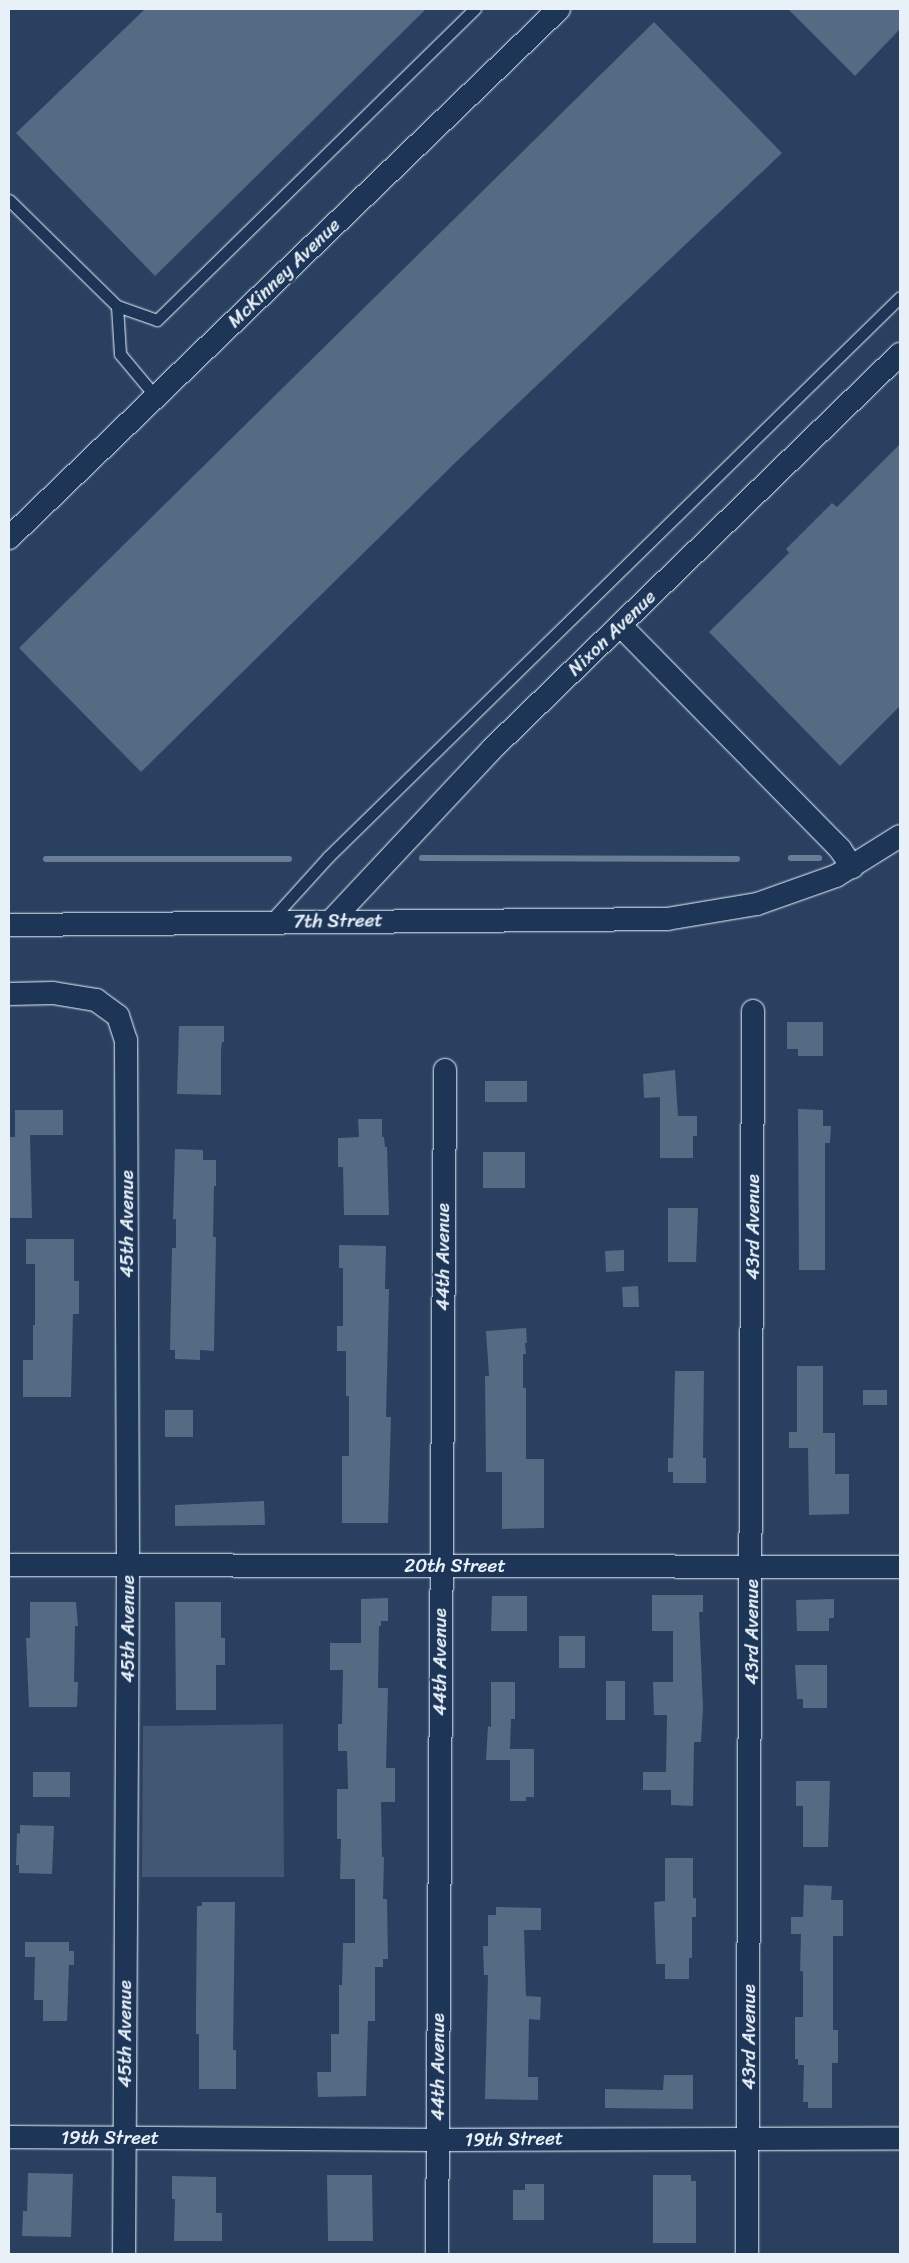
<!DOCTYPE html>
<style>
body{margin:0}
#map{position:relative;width:909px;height:2263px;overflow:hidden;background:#294061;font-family:Sriracha,sans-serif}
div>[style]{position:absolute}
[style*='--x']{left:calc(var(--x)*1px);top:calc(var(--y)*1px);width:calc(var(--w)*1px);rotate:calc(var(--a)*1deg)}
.green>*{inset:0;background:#415774}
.stream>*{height:5.5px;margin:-2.75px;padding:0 2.75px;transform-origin:2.75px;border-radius:2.75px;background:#6b7c95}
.building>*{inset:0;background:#556a83}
.roads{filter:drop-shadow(0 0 1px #e8f1f8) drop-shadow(0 0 1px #e8f1f8)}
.lane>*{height:11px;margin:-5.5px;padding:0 5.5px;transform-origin:5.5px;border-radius:5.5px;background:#1d3557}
.street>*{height:22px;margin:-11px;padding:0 11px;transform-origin:11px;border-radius:11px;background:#1d3557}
span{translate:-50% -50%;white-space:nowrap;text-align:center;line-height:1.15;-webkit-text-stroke:4.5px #1d3557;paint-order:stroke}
.street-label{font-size:19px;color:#e8f1f8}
.frame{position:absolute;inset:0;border:10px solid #e8f1f8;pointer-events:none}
</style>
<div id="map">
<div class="green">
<div style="clip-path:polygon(283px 1724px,284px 1877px,142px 1877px,143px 1726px)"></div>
</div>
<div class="stream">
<div style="--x:422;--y:858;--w:315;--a:0.2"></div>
<div style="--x:791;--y:858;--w:28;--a:0"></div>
<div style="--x:46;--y:859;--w:243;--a:0"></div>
</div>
<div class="building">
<div style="clip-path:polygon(145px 9px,426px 9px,155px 276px,16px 133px)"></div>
<div style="clip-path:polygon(788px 9px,900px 9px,900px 29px,855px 76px)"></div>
<div style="clip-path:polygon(654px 22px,782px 153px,457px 461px,141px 772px,19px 648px)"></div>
<div style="clip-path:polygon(900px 444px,900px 706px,840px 766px,709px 632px,789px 553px,786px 549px,832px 503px,837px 507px)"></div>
<div style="clip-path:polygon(787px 1022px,823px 1022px,823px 1056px,798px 1056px,798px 1049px,787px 1049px)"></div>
<div style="clip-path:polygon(179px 1026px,224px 1026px,224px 1042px,222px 1042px,221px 1050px,221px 1095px,177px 1094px)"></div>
<div style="clip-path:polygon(675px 1070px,678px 1116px,697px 1116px,697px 1136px,693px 1136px,693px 1158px,660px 1158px,660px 1097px,644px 1098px,643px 1074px)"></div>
<div style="clip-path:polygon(485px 1081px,527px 1081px,527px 1102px,485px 1102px)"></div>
<div style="clip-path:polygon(798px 1109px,823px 1110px,823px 1126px,831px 1126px,830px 1143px,825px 1143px,825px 1270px,799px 1270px)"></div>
<div style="clip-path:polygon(15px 1110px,63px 1110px,63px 1135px,30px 1135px,32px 1218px,9px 1218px,9px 1137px,15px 1137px)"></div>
<div style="clip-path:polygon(358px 1119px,382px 1119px,382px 1137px,384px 1137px,385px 1147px,387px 1147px,389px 1215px,344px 1215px,343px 1167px,338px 1167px,338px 1138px,359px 1137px)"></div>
<div style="clip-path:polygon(175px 1149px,203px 1150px,203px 1160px,216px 1160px,216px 1186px,214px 1186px,213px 1237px,216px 1237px,214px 1351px,200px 1350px,200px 1360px,175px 1359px,175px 1350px,170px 1350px,172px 1248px,176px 1248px,176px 1219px,173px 1219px)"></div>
<div style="clip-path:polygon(483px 1152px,525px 1152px,525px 1188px,483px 1188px)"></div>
<div style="clip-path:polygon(668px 1208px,698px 1208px,696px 1262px,668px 1262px)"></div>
<div style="clip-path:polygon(26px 1239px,74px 1239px,74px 1281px,79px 1281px,79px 1314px,73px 1314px,71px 1397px,23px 1397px,23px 1360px,33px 1360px,33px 1325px,35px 1325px,35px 1264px,26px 1264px)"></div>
<div style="clip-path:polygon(339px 1245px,386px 1246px,385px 1289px,389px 1289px,386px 1417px,391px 1417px,388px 1523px,342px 1523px,342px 1456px,349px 1456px,349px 1396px,346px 1396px,346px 1351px,337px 1351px,337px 1326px,343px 1326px,343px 1268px,339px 1268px)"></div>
<div style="clip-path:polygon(624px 1250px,624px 1271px,606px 1272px,605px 1251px)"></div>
<div style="clip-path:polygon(638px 1286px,639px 1307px,623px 1307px,622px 1287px)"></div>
<div style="clip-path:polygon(526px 1328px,527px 1343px,525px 1343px,526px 1354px,523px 1354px,523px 1388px,526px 1388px,526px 1459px,544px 1459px,544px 1528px,502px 1529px,502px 1472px,486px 1472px,485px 1376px,489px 1376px,486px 1331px)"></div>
<div style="clip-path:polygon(797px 1366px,823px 1366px,823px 1433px,835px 1433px,835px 1474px,849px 1474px,849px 1514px,809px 1515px,808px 1448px,789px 1448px,789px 1432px,797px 1432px)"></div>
<div style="clip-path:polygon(675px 1371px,704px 1371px,703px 1458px,706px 1458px,706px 1483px,673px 1483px,673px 1472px,668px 1472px,668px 1458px,673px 1458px)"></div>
<div style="clip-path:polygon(863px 1390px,887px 1390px,887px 1405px,863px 1405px)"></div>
<div style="clip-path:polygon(165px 1410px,193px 1410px,193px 1437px,165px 1437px)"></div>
<div style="clip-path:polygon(264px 1501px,265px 1525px,175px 1526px,175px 1505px)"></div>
<div style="clip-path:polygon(652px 1595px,703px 1595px,703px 1612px,699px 1612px,703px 1708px,701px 1742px,694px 1742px,693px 1806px,671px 1805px,671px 1790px,643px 1790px,643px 1772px,666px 1772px,667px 1715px,654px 1715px,653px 1682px,673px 1682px,673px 1631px,652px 1631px)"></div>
<div style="clip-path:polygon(492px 1596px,527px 1596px,527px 1631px,491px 1631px)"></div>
<div style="clip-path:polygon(388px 1598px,388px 1621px,381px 1621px,381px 1626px,379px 1626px,378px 1688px,388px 1688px,386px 1768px,395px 1768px,395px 1802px,381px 1802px,382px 1857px,384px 1857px,383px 1899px,387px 1899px,388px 1959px,383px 1959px,383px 1967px,375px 1967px,375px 2021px,368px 2021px,366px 2096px,318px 2097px,317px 2072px,331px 2072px,331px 2034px,339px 2034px,339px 1985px,342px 1985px,343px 1943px,355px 1943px,355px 1879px,340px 1879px,341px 1839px,337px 1839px,337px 1789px,348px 1789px,347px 1751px,338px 1751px,338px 1724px,342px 1724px,343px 1670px,330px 1670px,330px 1643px,361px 1643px,361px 1599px)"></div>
<div style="clip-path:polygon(834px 1599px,834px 1618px,829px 1618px,829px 1631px,797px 1631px,796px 1600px)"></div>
<div style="clip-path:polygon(30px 1602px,76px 1602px,78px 1626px,75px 1626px,74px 1682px,78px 1682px,77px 1707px,29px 1707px,26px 1638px,30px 1638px)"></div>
<div style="clip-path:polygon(175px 1602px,221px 1602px,221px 1638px,225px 1638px,225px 1665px,216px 1665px,216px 1710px,176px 1710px)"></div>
<div style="clip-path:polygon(559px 1636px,585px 1636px,585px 1668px,559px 1668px)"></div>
<div style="clip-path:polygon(795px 1665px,827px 1665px,827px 1708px,803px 1708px,803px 1699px,797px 1699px)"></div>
<div style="clip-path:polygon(606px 1681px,625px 1681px,625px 1720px,606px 1720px)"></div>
<div style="clip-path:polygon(491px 1682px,515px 1682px,515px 1719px,511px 1719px,510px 1749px,534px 1749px,534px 1797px,526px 1797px,526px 1801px,510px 1801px,510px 1760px,486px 1760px,488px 1726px,491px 1727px)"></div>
<div style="clip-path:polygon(33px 1772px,70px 1772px,70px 1797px,33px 1797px)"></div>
<div style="clip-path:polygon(796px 1781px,830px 1781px,828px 1847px,803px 1847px,803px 1806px,796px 1806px)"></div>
<div style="clip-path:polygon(20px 1825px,54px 1826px,52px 1874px,19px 1873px,19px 1865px,16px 1865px,17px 1833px,20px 1834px)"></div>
<div style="clip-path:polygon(665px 1858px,693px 1858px,693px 1898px,696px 1898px,696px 1917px,692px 1917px,692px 1958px,689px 1958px,689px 1979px,665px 1979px,665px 1964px,656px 1964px,654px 1902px,665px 1901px)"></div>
<div style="clip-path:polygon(804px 1885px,832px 1886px,831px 1900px,843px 1900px,843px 1936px,833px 1936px,833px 2030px,838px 2030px,838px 2063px,832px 2063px,832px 2108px,808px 2108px,808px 2102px,803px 2102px,804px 2065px,798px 2065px,798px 2059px,795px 2059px,795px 2017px,803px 2017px,803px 1971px,800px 1971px,801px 1934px,791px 1934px,791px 1917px,803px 1917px)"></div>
<div style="clip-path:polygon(202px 1902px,235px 1902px,233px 2050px,236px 2050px,236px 2089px,199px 2089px,199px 2034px,196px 2034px,196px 2007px,197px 1906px,202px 1906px)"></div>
<div style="clip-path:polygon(496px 1907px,541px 1908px,541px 1930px,524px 1930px,526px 1996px,541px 1997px,540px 2020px,529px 2019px,528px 2077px,538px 2077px,538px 2100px,485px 2099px,488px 1975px,484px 1975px,483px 1946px,488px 1946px,488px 1915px,496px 1915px)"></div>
<div style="clip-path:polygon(25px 1942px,69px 1942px,69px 1951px,74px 1951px,74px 1965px,69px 1965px,67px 2021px,43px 2021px,43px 2000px,34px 2000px,35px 1957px,25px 1957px)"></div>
<div style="clip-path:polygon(664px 2075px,693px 2075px,693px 2109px,605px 2108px,605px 2089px,663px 2090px)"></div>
<div style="clip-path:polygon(28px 2173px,73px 2174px,71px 2237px,22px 2236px,23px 2211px,27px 2211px)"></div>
<div style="clip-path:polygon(327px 2175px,372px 2175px,373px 2241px,328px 2241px)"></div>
<div style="clip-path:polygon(653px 2175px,691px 2175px,691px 2181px,696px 2181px,696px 2243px,653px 2243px)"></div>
<div style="clip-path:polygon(172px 2176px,216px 2177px,216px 2213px,222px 2213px,222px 2241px,174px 2241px,175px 2199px,172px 2199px)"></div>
<div style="clip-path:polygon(525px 2184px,544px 2184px,544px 2220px,513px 2220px,513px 2190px,525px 2190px)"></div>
</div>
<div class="roads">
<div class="lane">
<div style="--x:9;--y:200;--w:151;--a:44.5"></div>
<div style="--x:117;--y:306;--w:42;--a:19.3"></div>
<div style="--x:157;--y:320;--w:445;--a:-44.4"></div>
<div style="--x:117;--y:306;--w:48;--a:86.4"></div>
<div style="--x:120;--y:354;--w:56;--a:50.1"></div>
<div style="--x:270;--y:921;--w:86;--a:-47.8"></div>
<div style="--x:328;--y:857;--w:800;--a:-44.39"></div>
</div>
<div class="street">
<div style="--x:9;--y:538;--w:763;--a:-43.89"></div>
<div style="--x:620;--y:625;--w:314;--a:45.5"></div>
<div style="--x:840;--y:849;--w:22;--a:56"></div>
<div style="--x:332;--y:920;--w:234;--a:-46.9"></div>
<div style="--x:492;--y:749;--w:568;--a:-44.07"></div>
<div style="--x:9;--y:925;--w:658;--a:-0.52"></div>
<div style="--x:667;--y:919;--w:91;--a:-9.5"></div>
<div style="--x:757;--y:904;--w:84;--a:-19.5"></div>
<div style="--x:836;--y:876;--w:75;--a:-32"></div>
<div style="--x:9;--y:994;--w:44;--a:-1.3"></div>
<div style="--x:53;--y:993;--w:44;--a:9.2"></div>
<div style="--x:96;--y:1000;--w:27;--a:36"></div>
<div style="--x:118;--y:1016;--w:25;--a:72"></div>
<div style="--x:126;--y:1040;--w:526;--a:89.78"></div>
<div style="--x:128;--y:1566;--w:688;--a:90.33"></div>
<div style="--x:9;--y:1565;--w:891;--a:0.13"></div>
<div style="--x:9;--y:2137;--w:429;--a:0.4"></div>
<div style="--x:438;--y:2140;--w:462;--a:-0.2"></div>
<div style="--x:437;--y:2254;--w:1184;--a:-89.61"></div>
<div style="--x:747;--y:2254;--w:1243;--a:-89.72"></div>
</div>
</div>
<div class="street-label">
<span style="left:284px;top:273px;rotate:-44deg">McKinney Avenue</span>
<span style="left:612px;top:633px;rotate:-44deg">Nixon Avenue</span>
<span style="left:338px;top:921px;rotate:-1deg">7th Street</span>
<span style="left:127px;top:1224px;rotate:-90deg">45th Avenue</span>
<span style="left:753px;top:1227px;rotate:-90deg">43rd Avenue</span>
<span style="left:443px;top:1257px;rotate:-90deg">44th Avenue</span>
<span style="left:455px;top:1566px">20th Street</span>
<span style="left:128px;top:1629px;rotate:-90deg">45th Avenue</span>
<span style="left:752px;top:1632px;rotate:-90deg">43rd Avenue</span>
<span style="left:440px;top:1662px;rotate:-90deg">44th Avenue</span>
<span style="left:125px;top:2034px;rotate:-90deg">45th Avenue</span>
<span style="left:749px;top:2037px;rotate:-90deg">43rd Avenue</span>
<span style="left:438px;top:2067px;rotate:-90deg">44th Avenue</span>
<span style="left:110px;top:2138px">19th Street</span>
<span style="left:514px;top:2139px;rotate:-1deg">19th Street</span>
</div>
<div class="frame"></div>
</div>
